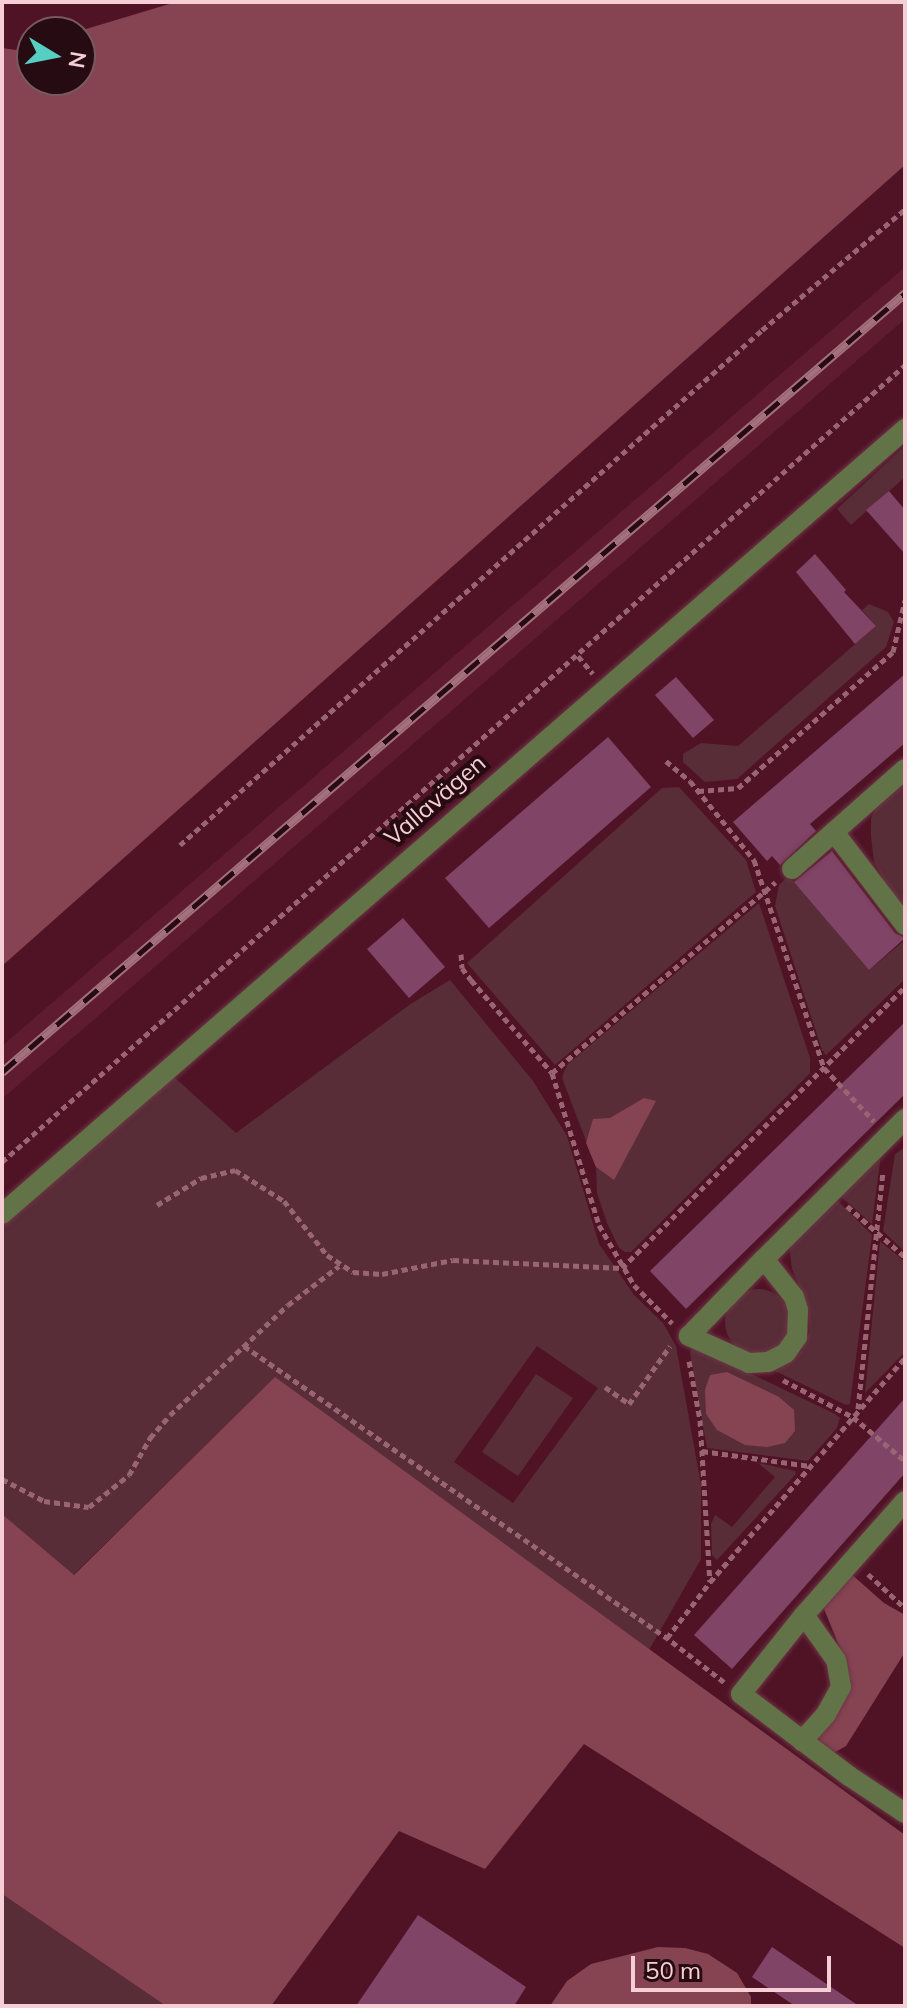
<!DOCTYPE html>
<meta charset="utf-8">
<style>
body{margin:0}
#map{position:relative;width:907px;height:2008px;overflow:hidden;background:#501326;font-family:Mulish,sans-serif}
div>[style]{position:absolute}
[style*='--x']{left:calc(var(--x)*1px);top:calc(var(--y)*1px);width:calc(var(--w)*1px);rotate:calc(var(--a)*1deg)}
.built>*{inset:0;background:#5f1b2f}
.green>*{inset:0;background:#582d37}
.round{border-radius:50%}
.forest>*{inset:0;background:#864453}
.building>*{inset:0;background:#804466}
.path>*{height:5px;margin-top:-2.5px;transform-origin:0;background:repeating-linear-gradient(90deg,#996573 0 6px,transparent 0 10px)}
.roads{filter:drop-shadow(0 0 2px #6e3546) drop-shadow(0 0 2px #6e3546)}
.minor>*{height:20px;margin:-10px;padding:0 10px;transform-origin:10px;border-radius:10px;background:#617347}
.rail>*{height:9px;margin-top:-4.5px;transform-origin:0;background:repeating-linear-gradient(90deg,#260b12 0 18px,#a3717e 0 36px);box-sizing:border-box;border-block:2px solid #a3717e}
span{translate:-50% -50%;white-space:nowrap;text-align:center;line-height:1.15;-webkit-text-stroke:8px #260b12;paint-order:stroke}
.street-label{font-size:24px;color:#f6ced5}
.frame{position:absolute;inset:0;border:4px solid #f6ced5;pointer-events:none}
.north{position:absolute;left:16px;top:16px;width:80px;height:80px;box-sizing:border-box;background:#260b12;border:2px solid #795960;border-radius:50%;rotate:100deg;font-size:22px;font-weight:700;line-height:32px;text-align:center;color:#f6ced5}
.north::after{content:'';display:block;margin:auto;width:28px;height:36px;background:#57cec2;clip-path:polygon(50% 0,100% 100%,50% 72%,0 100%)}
.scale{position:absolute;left:631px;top:1956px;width:200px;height:36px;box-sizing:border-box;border:4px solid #f6ced5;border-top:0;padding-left:10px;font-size:24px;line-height:28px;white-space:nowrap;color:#f6ced5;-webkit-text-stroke:6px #260b12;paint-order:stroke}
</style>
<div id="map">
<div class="built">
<div style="clip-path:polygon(905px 267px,905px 319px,2px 1099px,2px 1046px)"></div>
</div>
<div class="green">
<div style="clip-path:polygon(905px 446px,905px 477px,851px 525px,837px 509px)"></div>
<div style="clip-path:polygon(869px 604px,888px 612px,894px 622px,886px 647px,737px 779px,705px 782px,683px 762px,683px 754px,701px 743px,738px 746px,876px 626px,862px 610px)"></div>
<div style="clip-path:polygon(905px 777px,905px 919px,874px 862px,871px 836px,871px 819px,879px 800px)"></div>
<div style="clip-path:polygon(679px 787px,746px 860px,756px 892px,555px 1065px,467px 963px,662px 788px)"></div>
<div style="clip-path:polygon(786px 878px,795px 882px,869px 970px,905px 940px,905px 979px,826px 1055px,822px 1050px,775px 906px,779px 885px)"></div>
<div style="clip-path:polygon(759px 903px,810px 1058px,810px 1073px,631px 1252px,625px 1252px,619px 1248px,607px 1223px,597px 1193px,596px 1167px,562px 1078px,564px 1072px,568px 1064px)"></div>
<div style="clip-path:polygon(evenodd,450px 980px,533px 1081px,567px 1136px,599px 1244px,634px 1295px,663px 1323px,676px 1346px,701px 1485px,701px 1559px,649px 1650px,275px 1378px,73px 1575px,2px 1514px,2px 1226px,174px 1077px,236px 1133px,409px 1005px,450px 980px,537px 1346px,598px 1388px,513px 1503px,454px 1462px,537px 1346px)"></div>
<div style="clip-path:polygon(882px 1146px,872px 1224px,838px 1194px)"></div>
<div style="clip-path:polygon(905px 1147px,905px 1252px,883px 1231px,895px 1154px)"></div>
<div style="clip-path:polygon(833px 1196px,872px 1235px,850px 1404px,846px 1405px,773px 1370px,801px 1351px,810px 1332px,808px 1307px,792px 1269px,789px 1245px)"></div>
<div style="clip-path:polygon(880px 1241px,905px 1262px,905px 1352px,865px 1393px)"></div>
<div class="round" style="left:725px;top:1289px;width:66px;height:66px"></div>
<div style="clip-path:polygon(693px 1346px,835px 1414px,840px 1418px,837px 1428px,808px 1461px,707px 1448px,690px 1353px)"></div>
<div style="clip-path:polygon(536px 1374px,573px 1398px,518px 1476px,482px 1452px)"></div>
<div style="clip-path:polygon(758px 1463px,795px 1471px,796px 1474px,717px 1560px,712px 1555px,711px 1524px,715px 1515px,732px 1527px,775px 1477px)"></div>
<div style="clip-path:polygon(2px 1894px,166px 2006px,2px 2006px)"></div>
</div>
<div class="forest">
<div style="clip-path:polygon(176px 2px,905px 2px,905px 165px,2px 966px,2px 48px,16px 50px,32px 45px,32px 80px,80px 80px,80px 32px,76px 32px)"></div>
<div style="clip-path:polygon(644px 1098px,656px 1101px,614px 1180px,596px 1167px,586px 1143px,593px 1119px,610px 1118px)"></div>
<div style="clip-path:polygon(727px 1372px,779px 1397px,794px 1410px,795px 1431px,785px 1443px,767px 1447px,745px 1445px,717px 1430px,706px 1414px,705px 1390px,710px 1375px)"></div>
<div style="clip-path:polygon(275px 1377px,905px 1835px,905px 1948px,584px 1744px,485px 1869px,399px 1831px,271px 2006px,166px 2006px,2px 1894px,2px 1514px,74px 1575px)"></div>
<div style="clip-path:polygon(850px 1573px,884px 1603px,905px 1615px,905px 1652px,846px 1746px,830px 1755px,815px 1739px,847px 1680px,840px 1648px,824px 1609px,827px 1599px)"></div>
<div style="clip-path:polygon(658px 1947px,685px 1948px,708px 1954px,737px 1973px,751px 1997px,751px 2006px,550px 2006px,567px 1981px,591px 1964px)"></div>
</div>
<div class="building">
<div style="clip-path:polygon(889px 491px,905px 510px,905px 554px,866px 510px)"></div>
<div style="clip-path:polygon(815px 554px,846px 590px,844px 592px,876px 626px,855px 644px,796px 572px)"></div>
<div style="clip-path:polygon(905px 674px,905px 743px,810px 824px,816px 831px,780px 865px,772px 856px,767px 861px,733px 822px)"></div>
<div style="clip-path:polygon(676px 677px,714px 720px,693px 738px,655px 695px)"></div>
<div style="clip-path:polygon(608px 737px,651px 787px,489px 928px,445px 878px)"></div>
<div style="clip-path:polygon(832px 851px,895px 933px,905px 938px,869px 970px,794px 882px)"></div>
<div style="clip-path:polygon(403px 918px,445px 967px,409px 998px,367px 949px)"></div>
<div style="clip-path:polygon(905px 1022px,905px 1094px,686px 1309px,650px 1271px)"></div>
<div style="clip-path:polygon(905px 1398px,905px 1473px,732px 1669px,694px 1635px)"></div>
<div style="clip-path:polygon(418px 1915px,526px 1987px,514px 2006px,356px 2006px)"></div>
<div style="clip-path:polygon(772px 1947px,859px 2006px,795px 2006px,752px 1977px)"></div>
</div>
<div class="path">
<div style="--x:578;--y:656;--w:23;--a:50"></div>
<div style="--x:666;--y:761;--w:31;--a:40"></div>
<div style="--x:690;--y:781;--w:102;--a:51"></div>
<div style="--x:754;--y:860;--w:219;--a:71.4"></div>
<div style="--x:824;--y:1068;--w:73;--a:46.7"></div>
<div style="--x:698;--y:791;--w:40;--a:-4.3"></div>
<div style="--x:738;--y:788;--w:206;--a:-41.3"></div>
<div style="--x:893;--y:652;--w:53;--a:-77"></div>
<div style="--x:180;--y:845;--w:777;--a:-41.5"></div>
<div style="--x:762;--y:330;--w:187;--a:-40.2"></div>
<div style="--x:461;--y:954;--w:14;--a:86"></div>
<div style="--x:462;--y:968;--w:15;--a:53"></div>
<div style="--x:471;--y:980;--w:123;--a:48.9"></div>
<div style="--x:552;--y:1073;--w:159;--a:72.8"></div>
<div style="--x:599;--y:1225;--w:69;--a:59.7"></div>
<div style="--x:634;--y:1285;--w:54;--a:45"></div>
<div style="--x:552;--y:1073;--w:294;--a:-40.5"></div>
<div style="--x:2;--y:1162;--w:1204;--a:-41.43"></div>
<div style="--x:157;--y:1205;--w:52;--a:-31.5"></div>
<div style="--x:201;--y:1178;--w:35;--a:-13"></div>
<div style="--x:235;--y:1170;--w:58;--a:32.3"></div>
<div style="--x:284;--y:1201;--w:69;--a:51.5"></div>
<div style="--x:327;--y:1255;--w:31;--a:33"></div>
<div style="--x:353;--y:1272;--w:29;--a:4"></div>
<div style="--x:382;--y:1274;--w:72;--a:-11.2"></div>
<div style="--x:453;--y:1260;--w:169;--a:2.7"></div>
<div style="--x:622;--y:1268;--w:399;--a:-44.8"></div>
<div style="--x:847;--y:1206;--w:77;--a:41.3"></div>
<div style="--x:244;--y:1346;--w:514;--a:34.62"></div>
<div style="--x:689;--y:1361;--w:60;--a:79.4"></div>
<div style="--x:700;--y:1420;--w:162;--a:86.5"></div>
<div style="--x:783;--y:1380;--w:79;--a:27.9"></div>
<div style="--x:853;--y:1417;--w:68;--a:40.2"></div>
<div style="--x:605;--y:1387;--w:29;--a:35"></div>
<div style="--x:629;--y:1404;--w:71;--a:-54.7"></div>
<div style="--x:858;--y:1409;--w:238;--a:-84"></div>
<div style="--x:702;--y:1451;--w:109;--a:7.9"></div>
<div style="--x:2;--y:1479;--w:47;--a:27.6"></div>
<div style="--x:44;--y:1501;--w:45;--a:7.6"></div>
<div style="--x:89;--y:1507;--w:51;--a:-38.7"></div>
<div style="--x:129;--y:1475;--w:43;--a:-60.4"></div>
<div style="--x:150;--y:1438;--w:30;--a:-49"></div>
<div style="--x:170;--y:1415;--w:161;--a:-43"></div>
<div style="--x:288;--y:1305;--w:64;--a:-37.4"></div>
<div style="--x:868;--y:1574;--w:50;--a:42.6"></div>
<div style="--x:724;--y:1682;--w:72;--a:-142.3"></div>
<div style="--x:667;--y:1638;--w:71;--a:-52.5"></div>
<div style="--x:710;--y:1582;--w:297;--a:-49"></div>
</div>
<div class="roads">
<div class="minor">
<div style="--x:834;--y:832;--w:117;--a:52.6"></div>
<div style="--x:792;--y:869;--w:151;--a:-41.5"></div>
<div style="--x:2;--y:1214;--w:1197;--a:-41"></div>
<div style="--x:764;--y:1259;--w:48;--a:51.7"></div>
<div style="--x:794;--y:1297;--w:14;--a:73"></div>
<div style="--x:798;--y:1310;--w:27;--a:92"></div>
<div style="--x:797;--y:1337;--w:19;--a:125"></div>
<div style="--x:786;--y:1353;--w:20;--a:153"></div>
<div style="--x:768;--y:1362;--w:19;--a:177"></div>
<div style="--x:749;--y:1363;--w:66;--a:-155.8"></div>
<div style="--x:689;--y:1336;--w:107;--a:-45.8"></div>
<div style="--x:764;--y:1259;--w:199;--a:-44.8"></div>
<div style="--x:905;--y:1501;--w:152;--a:131.5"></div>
<div style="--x:804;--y:1615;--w:101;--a:128.6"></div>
<div style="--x:741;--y:1694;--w:136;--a:37.2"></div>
<div style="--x:849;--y:1776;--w:67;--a:33.5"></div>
<div style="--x:802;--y:1741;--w:36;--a:-48"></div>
<div style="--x:826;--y:1714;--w:31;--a:-61"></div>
<div style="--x:841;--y:1687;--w:27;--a:-100"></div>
<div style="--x:836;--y:1660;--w:55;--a:-125.4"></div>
</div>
</div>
<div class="rail">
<div style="--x:2;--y:1072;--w:1193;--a:-40.78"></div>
</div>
<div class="street-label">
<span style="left:435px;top:800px;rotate:-41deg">Vallavägen</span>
</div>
<div class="frame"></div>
<div class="north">N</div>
<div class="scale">50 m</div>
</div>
